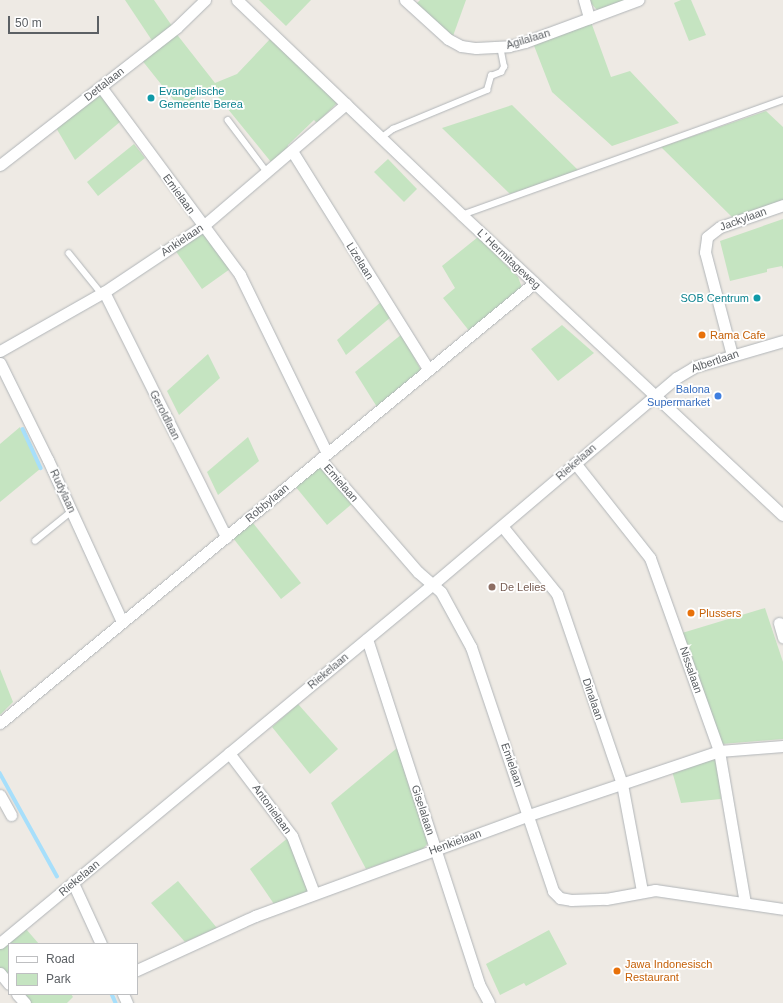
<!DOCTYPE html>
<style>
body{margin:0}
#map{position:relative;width:783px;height:1003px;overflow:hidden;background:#eeeae4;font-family:Arial,sans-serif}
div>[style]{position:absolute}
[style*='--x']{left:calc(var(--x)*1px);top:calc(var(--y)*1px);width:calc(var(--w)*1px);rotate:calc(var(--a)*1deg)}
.green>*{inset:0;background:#c5e4c1}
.stream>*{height:3.5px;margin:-1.75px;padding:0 1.75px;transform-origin:1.75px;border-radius:1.75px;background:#a7dffb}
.roads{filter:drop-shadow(0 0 1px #b1b5b8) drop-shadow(0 0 1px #b1b5b8)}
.service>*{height:5.5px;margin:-2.75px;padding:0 2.75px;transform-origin:2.75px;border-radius:2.75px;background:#fff}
.minor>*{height:11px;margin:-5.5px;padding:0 5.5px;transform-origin:5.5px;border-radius:5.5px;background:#fff}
.dots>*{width:11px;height:11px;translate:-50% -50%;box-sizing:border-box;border:2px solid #fff;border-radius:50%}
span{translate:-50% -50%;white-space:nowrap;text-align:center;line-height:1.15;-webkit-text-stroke:3.5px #fff;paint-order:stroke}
.street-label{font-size:11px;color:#5c6064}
.culture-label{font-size:11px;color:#0d838f}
.left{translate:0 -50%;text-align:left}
.right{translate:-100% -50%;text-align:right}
.food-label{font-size:11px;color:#c56008}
.shop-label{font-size:11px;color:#366cbe}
.education-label{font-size:11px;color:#785e54}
.legend{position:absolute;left:8px;top:943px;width:130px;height:52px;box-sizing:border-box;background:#fff;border:1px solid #bebfc1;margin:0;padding:5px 7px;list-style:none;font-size:12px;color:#5c6064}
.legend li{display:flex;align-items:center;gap:8px;height:20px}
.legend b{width:20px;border:1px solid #bebfc1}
.scale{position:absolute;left:8px;top:16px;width:91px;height:18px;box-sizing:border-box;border:2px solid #5c6064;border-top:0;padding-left:5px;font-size:12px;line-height:14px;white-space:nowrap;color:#5c6064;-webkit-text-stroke:3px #fff;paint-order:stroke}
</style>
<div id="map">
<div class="green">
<div style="clip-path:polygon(125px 0,154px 0,172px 26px,153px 42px)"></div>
<div style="clip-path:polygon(259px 0,311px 0,286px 26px)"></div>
<div style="clip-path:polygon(420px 0,466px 0,453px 36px,441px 29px,415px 5px)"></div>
<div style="clip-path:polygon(588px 0,627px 0,597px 10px)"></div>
<div style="clip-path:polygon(681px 0,691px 0,706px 35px,689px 41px,674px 3px)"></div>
<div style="clip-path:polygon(591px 22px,611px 77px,630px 71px,679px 123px,612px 146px,552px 92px,533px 43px)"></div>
<div style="clip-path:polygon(175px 32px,215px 83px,237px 74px,271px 38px,337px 103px,317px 123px,314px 120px,288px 145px,287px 150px,271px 162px,210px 87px,180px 108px,141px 59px)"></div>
<div style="clip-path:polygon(97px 94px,100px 95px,121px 121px,75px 160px,55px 126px)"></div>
<div style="clip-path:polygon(512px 105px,579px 171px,510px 194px,442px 128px)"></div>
<div style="clip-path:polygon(766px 111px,783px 127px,783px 200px,733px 218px,661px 147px)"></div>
<div style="clip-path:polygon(134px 144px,145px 158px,98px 196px,87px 182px)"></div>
<div style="clip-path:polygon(388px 159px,417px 189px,404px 202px,374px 172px)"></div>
<div style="clip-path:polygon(783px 219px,783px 269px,782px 266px,767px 269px,767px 272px,730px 281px,720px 241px)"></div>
<div style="clip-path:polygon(200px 234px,203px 234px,230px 269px,202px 289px,175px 250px)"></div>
<div style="clip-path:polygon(478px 237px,518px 277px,521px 285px,521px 289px,470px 332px,443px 298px,455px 288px,442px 266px)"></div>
<div style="clip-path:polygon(382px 301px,391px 317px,346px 355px,337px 340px)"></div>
<div style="clip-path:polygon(562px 325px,594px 353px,558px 381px,531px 349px)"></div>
<div style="clip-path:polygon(402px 334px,421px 370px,377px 407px,355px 372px)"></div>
<div style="clip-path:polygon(208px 354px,220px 378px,179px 415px,167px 391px)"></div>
<div style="clip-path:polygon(20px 427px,40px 469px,0 502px,0 444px)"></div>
<div style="clip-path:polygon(248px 437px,259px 461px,218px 495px,207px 472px)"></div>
<div style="clip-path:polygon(320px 466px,353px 503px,327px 525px,295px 486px)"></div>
<div style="clip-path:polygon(253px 523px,301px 583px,281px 599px,233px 538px)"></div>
<div style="clip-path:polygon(765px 608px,783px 662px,783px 739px,722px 744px,682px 633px)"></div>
<div style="clip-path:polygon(0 669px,13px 702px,0 715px)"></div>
<div style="clip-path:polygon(298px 704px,338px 749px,310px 774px,272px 727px)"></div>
<div style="clip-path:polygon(397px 748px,428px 843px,422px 850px,366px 869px,331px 803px)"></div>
<div style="clip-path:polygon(714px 759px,717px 762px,721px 799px,681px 803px,672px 771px,703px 760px)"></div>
<div style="clip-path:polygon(289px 837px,307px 885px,307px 892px,274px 904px,250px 869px)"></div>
<div style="clip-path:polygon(178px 881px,217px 928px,185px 942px,151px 903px)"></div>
<div style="clip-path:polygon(26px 929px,39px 944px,9px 944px,9px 979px,0 969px,0 949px)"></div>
<div style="clip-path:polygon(549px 930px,567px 964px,526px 986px,524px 983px,500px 995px,486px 964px)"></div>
<div style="clip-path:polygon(22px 994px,71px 994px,73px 997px,67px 1003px,29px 1003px)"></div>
</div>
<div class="stream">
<div style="--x:23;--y:429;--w:43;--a:65.2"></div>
<div style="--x:0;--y:773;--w:118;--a:61"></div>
<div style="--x:112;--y:994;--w:10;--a:66"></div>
</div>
<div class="roads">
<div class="service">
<div style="--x:228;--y:120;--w:65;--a:53.1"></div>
<div style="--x:381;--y:138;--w:15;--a:-37"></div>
<div style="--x:393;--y:129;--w:102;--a:-22.5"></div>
<div style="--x:487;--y:90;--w:15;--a:-74"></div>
<div style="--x:491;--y:76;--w:11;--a:-22"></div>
<div style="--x:501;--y:72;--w:6;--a:-59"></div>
<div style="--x:504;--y:67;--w:20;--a:-101"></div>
<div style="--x:462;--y:215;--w:341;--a:-19.7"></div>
<div style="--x:69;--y:253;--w:53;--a:51.2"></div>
<div style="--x:35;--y:541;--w:48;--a:-39"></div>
</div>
<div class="minor">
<div style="--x:237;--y:0;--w:311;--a:43.7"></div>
<div style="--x:462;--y:215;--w:439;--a:43.1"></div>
<div style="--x:405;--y:0;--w:58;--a:42.2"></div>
<div style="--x:448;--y:39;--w:15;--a:28"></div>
<div style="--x:461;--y:46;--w:15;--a:8"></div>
<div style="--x:476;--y:48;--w:33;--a:-3"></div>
<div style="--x:509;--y:46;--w:16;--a:-14"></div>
<div style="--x:525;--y:42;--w:121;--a:-20.4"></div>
<div style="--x:584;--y:0;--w:19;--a:74"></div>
<div style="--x:101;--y:87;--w:234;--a:53.5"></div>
<div style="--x:240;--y:275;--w:198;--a:64"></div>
<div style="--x:292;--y:151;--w:258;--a:58"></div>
<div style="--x:0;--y:165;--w:224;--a:-37.9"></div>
<div style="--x:177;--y:27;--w:39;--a:-44"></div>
<div style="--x:104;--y:292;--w:274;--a:63.5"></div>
<div style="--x:0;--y:351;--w:120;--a:-29.6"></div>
<div style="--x:104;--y:292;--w:119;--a:-33.7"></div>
<div style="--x:203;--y:226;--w:188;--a:-40.5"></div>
<div style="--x:732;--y:355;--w:106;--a:-104.7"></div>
<div style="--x:705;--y:252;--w:15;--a:-82"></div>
<div style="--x:707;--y:237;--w:16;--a:-38"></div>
<div style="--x:720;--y:227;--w:67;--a:-19.2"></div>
<div style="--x:0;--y:363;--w:108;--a:63.7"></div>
<div style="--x:48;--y:460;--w:178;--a:65.4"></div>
<div style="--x:320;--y:459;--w:150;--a:49.1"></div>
<div style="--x:418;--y:572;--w:30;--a:41"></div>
<div style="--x:441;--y:592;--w:63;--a:61.4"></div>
<div style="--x:471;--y:647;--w:257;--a:71.4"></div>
<div style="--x:553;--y:891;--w:10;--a:45"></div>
<div style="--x:560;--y:898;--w:11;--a:10"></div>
<div style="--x:571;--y:900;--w:35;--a:-2"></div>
<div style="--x:606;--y:899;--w:50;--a:-10.4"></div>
<div style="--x:655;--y:890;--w:129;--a:8.4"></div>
<div style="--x:575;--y:463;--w:121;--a:51.7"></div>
<div style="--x:650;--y:558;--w:205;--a:70.3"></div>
<div style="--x:719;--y:751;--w:154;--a:80.3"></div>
<div style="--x:502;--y:526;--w:87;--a:51"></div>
<div style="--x:557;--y:594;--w:201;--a:71.1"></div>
<div style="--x:622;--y:784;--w:109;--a:79.4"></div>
<div style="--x:779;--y:623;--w:15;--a:74"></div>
<div style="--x:367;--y:639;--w:363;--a:72"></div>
<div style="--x:479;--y:984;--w:21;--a:62"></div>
<div style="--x:0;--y:723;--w:692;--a:-39.49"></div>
<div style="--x:229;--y:753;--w:104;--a:52.8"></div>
<div style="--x:292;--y:836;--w:61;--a:68.9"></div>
<div style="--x:0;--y:795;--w:23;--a:61"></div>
<div style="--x:73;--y:883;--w:67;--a:65.3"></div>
<div style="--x:0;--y:943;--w:562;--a:-39.66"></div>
<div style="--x:433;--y:584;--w:319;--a:-40.3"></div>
<div style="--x:676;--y:378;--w:21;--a:-31"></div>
<div style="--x:694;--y:367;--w:93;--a:-16.3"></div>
<div style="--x:137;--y:970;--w:130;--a:-24.6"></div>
<div style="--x:255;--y:916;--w:292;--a:-20.2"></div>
<div style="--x:529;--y:815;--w:200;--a:-18.6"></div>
<div style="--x:719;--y:751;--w:64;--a:-4.5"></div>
<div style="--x:0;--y:973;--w:14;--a:51"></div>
<div style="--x:17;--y:994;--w:12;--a:48"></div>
<div style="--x:123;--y:994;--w:10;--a:66"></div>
</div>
</div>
<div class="dots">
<div style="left:151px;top:98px;background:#0f9aa8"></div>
<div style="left:757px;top:298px;background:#0f9aa8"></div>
<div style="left:702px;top:335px;background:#e8710a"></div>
<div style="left:718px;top:396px;background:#3f7fe0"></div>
<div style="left:492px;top:587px;background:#8d6e63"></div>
<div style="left:691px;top:613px;background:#e8710a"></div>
<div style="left:617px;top:971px;background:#e8710a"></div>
</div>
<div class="street-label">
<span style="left:528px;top:39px;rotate:-17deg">Agilalaan</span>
<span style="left:104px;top:84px;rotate:-38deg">Dettalaan</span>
<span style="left:179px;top:194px;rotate:54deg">Emielaan</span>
<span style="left:743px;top:219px;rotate:-20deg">Jackylaan</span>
<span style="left:182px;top:240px;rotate:-34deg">Ankielaan</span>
<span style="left:509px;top:259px;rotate:43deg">L' Hermitageweg</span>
<span style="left:360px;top:261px;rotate:58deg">Lizelaan</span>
<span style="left:715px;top:361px;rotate:-19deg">Albertlaan</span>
<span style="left:165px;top:415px;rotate:63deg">Geroldlaan</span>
<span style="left:576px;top:462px;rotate:-41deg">Riekelaan</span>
<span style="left:341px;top:483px;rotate:49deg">Emielaan</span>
<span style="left:63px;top:491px;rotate:65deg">Rudylaan</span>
<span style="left:267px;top:503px;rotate:-40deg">Robbylaan</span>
<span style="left:691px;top:670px;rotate:71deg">Nissalaan</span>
<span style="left:328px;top:671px;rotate:-40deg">Riekelaan</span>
<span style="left:593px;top:699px;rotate:71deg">Dinalaan</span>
<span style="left:512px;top:765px;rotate:71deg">Emielaan</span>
<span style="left:272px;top:809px;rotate:54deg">Antonielaan</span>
<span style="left:423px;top:810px;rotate:72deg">Giselalaan</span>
<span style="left:455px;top:842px;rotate:-20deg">Henkielaan</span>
<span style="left:79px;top:878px;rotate:-40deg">Riekelaan</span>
</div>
<div class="culture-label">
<span class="left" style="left:159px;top:98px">Evangelische<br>Gemeente Berea</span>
<span class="right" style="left:749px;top:298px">SOB Centrum</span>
</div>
<div class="food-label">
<span class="left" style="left:710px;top:335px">Rama Cafe</span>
<span class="left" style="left:699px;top:613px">Plussers</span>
<span class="left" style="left:625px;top:971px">Jawa Indonesisch<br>Restaurant</span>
</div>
<div class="shop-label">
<span class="right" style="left:710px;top:396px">Balona<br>Supermarket</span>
</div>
<div class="education-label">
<span class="left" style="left:500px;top:587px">De Lelies</span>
</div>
<ul class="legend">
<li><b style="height:5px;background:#fff"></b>Road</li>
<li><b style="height:11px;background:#c5e4c1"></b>Park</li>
</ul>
<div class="scale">50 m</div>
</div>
